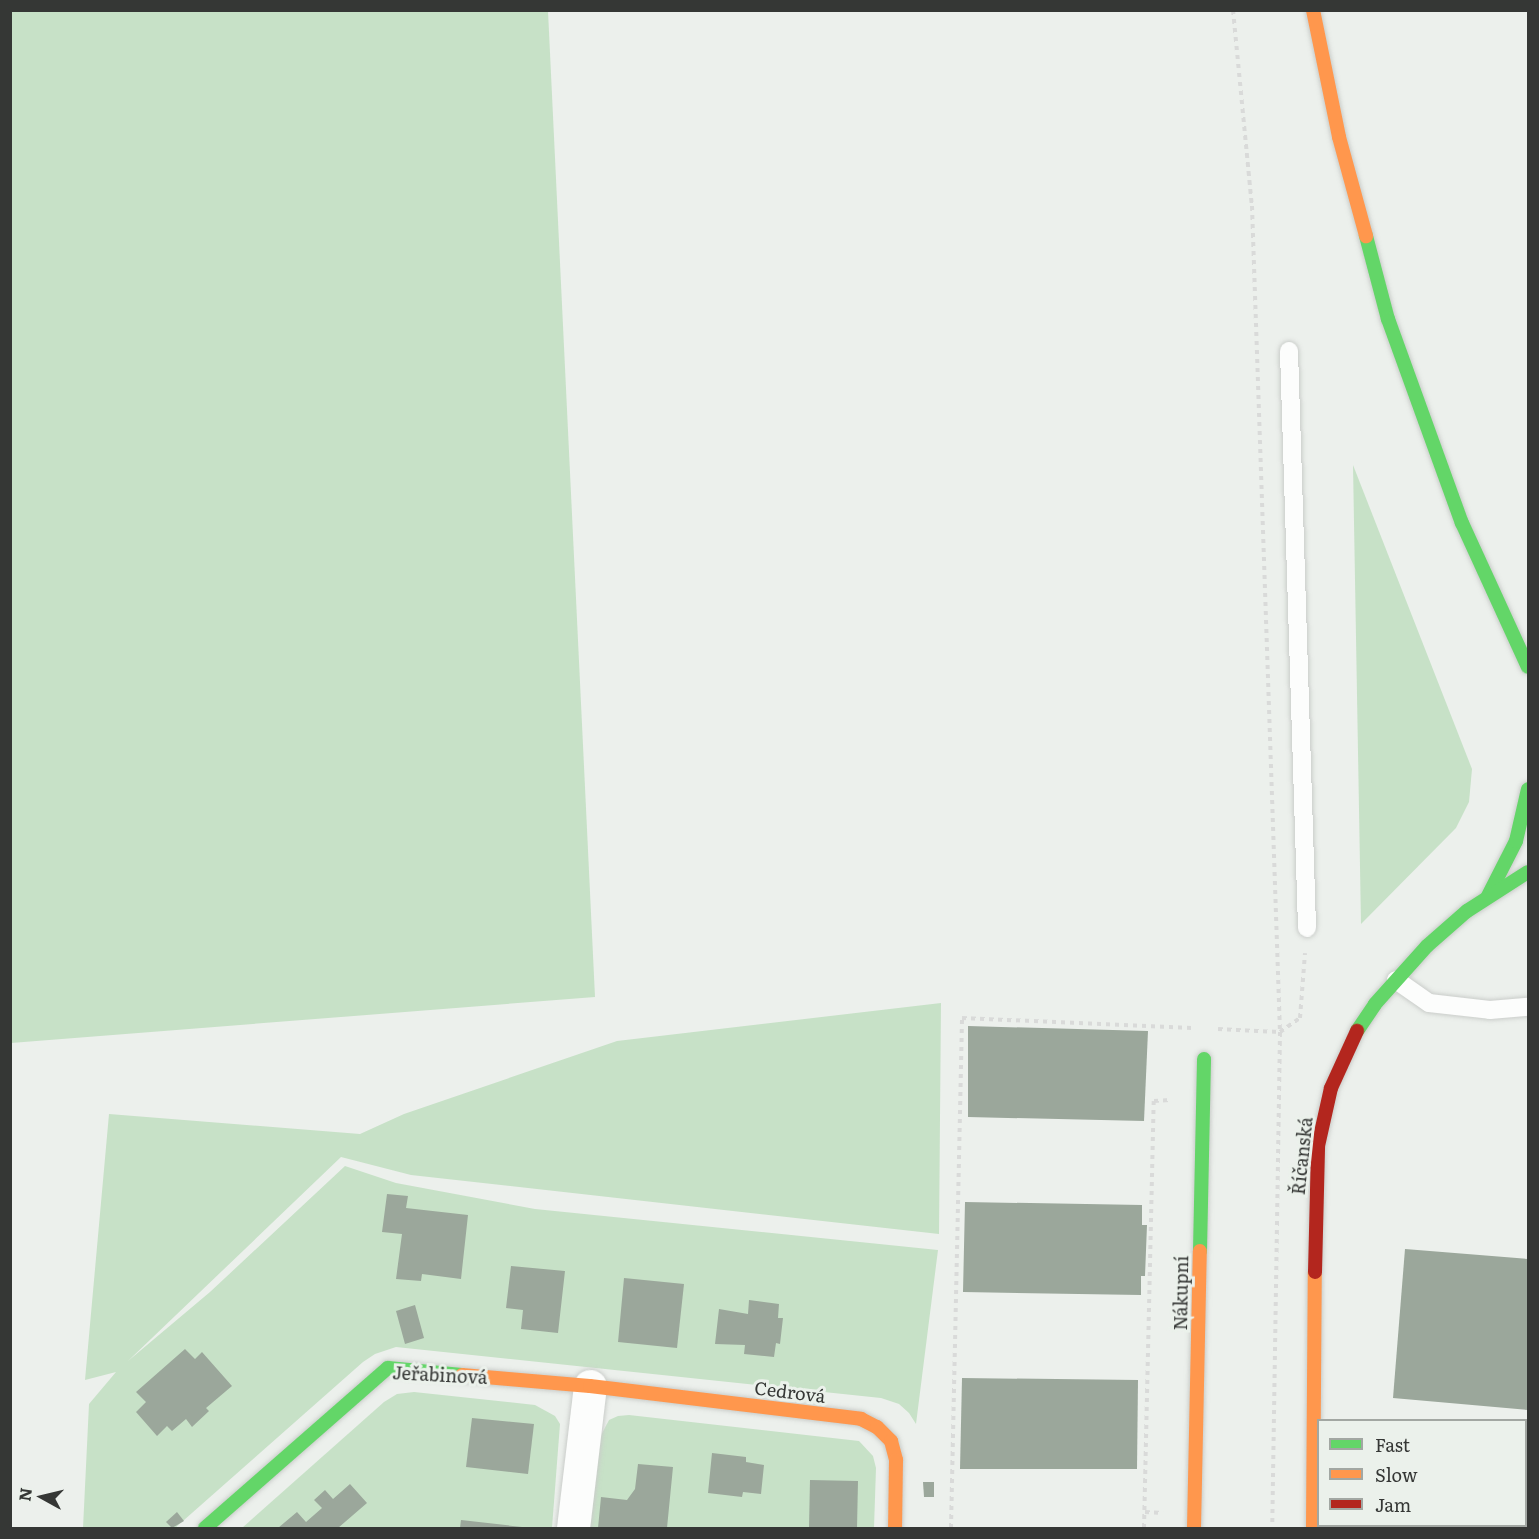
<!DOCTYPE html>
<meta charset="utf-8">
<style>
body{margin:0}
#map{position:relative;width:1539px;height:1539px;overflow:hidden;background:#ecf0ec;font-family:Literata,serif}
div>[style]{position:absolute}
[style*='--x']{left:calc(var(--x)*1px);top:calc(var(--y)*1px);width:calc(var(--w)*1px);rotate:calc(var(--a)*1deg)}
.green>*{inset:0;background:#c7e1c7}
.building>*{inset:0;background:#9ba79b}
.path>*{height:4px;margin-top:-2px;transform-origin:0;background:repeating-linear-gradient(90deg,#d9dad9 0 4.5px,transparent 0 9px)}
.roads{filter:drop-shadow(0 0 2px #cacdca) drop-shadow(0 0 2px #cacdca)}
.lane>*{height:18px;margin:-9px;padding:0 9px;transform-origin:9px;border-radius:9px;background:#fcfdfc}
.street>*{height:33px;margin:-16.5px;padding:0 16.5px;transform-origin:16.5px;border-radius:16.5px;background:#fcfdfc}
.fast>*{height:14px;margin:-7px;padding:0 7px;transform-origin:7px;border-radius:7px;background:#63d668}
.slow>*{height:14px;margin:-7px;padding:0 7px;transform-origin:7px;border-radius:7px;background:#ff974d}
.jam>*{height:14px;margin:-7px;padding:0 7px;transform-origin:7px;border-radius:7px;background:#b3261e}
span{translate:-50% -50%;white-space:nowrap;text-align:center;line-height:1.15;-webkit-text-stroke:6px #ebf1eb;paint-order:stroke}
.street-label{font-size:18px;color:#353735}
.frame{position:absolute;inset:0;border:12px solid #353735;pointer-events:none}
.legend{position:absolute;left:1317px;top:1419px;width:210px;height:108px;box-sizing:border-box;background:#ebf1eb;border:2px solid #a2a7a2;margin:0;padding:8px 10px;list-style:none;font-size:18px;color:#353735}
.legend li{display:flex;align-items:center;gap:12px;height:30px}
.legend b{width:30px;border:2px solid #a2a7a2}
.north{position:absolute;left:12px;top:1467px;width:60px;height:60px;-webkit-text-stroke:4px #ebf1eb;paint-order:stroke;rotate:278deg;font-size:16px;font-weight:700;line-height:24px;text-align:center;color:#353735}
.north::after{content:'';display:block;margin:auto;width:21px;height:27px;background:#353735;clip-path:polygon(50% 0,100% 100%,50% 72%,0 100%)}
</style>
<div id="map">
<div class="green">
<div style="clip-path:polygon(11px 10px,548px 11px,595px 997px,11px 1043px)"></div>
<div style="clip-path:polygon(1353px 465px,1472px 769px,1469px 802px,1456px 828px,1361px 924px)"></div>
<div style="clip-path:polygon(941px 1003px,939px 1234px,411px 1175px,341px 1157px,128px 1361px,210px 1292px,345px 1166px,396px 1183px,535px 1209px,938px 1250px,916px 1424px,909px 1413px,899px 1404px,881px 1398px,396px 1347px,375px 1354px,363px 1362px,175px 1528px,83px 1528px,89px 1404px,116px 1372px,85px 1380px,109px 1114px,360px 1134px,404px 1114px,617px 1041px)"></div>
<div style="clip-path:polygon(414px 1392px,535px 1405px,555px 1416px,560px 1424px,552px 1528px,242px 1528px,384px 1402px,397px 1394px)"></div>
<div style="clip-path:polygon(629px 1415px,859px 1441px,873px 1456px,876px 1468px,874px 1528px,588px 1528px,598px 1441px,609px 1420px,618px 1416px)"></div>
</div>
<div class="building">
<div style="clip-path:polygon(968px 1026px,1148px 1031px,1144px 1121px,968px 1117px)"></div>
<div style="clip-path:polygon(387px 1194px,408px 1196px,406px 1208px,468px 1215px,461px 1279px,422px 1274px,421px 1281px,396px 1279px,402px 1234px,382px 1232px)"></div>
<div style="clip-path:polygon(965px 1202px,1142px 1205px,1142px 1225px,1147px 1225px,1145px 1276px,1141px 1276px,1141px 1295px,963px 1292px)"></div>
<div style="clip-path:polygon(1405px 1249px,1528px 1259px,1528px 1410px,1393px 1398px)"></div>
<div style="clip-path:polygon(511px 1266px,565px 1271px,558px 1333px,521px 1329px,523px 1310px,506px 1308px)"></div>
<div style="clip-path:polygon(624px 1278px,684px 1284px,677px 1348px,618px 1342px)"></div>
<div style="clip-path:polygon(749px 1300px,779px 1304px,778px 1318px,783px 1318px,780px 1344px,776px 1343px,774px 1357px,744px 1354px,745px 1345px,715px 1344px,719px 1309px,748px 1314px)"></div>
<div style="clip-path:polygon(415px 1305px,424px 1338px,405px 1344px,396px 1311px)"></div>
<div style="clip-path:polygon(185px 1349px,195px 1359px,202px 1352px,232px 1386px,206px 1408px,209px 1411px,192px 1427px,186px 1419px,172px 1431px,167px 1426px,157px 1436px,136px 1412px,146px 1402px,136px 1392px)"></div>
<div style="clip-path:polygon(962px 1378px,1138px 1380px,1137px 1469px,960px 1469px)"></div>
<div style="clip-path:polygon(472px 1418px,534px 1424px,528px 1474px,466px 1467px)"></div>
<div style="clip-path:polygon(712px 1453px,746px 1457px,746px 1462px,764px 1465px,761px 1494px,743px 1492px,742px 1497px,708px 1493px)"></div>
<div style="clip-path:polygon(638px 1464px,673px 1467px,667px 1528px,598px 1528px,601px 1497px,627px 1500px,635px 1489px)"></div>
<div style="clip-path:polygon(810px 1480px,858px 1481px,857px 1528px,809px 1528px)"></div>
<div style="clip-path:polygon(923px 1482px,934px 1482px,934px 1497px,924px 1497px)"></div>
<div style="clip-path:polygon(350px 1484px,367px 1503px,338px 1528px,278px 1528px,297px 1512px,306px 1522px,322px 1508px,314px 1500px,325px 1490px,333px 1499px)"></div>
<div style="clip-path:polygon(177px 1512px,184px 1521px,172px 1528px,166px 1522px)"></div>
<div style="clip-path:polygon(461px 1520px,522px 1527px,522px 1528px,460px 1528px)"></div>
</div>
<div class="path">
<div style="--x:1233;--y:10;--w:197;--a:84.5"></div>
<div style="--x:1252;--y:206;--w:826;--a:88.06"></div>
<div style="--x:1280;--y:1032;--w:496;--a:90.9"></div>
<div style="--x:1218;--y:1029;--w:62;--a:2.8"></div>
<div style="--x:1280;--y:1032;--w:24;--a:-35"></div>
<div style="--x:1300;--y:1018;--w:65;--a:-85.6"></div>
<div style="--x:1145;--y:1512;--w:18;--a:3"></div>
<div style="--x:951;--y:1528;--w:510;--a:-88.76"></div>
<div style="--x:962;--y:1018;--w:230;--a:2.5"></div>
<div style="--x:1144;--y:1528;--w:427;--a:-88.7"></div>
<div style="--x:1154;--y:1101;--w:16;--a:-4"></div>
</div>
<div class="roads">
<div class="lane">
<div style="--x:1289;--y:351;--w:577;--a:88.21"></div>
<div style="--x:1396;--y:980;--w:40;--a:34.9"></div>
<div style="--x:1429;--y:1003;--w:61;--a:6.5"></div>
<div style="--x:1490;--y:1010;--w:38;--a:-5"></div>
</div>
<div class="street">
<div style="--x:573;--y:1528;--w:143;--a:-83.2"></div>
</div>
<div class="fast">
<div style="--x:1366;--y:236;--w:86;--a:75.2"></div>
<div style="--x:1388;--y:319;--w:217;--a:70.1"></div>
<div style="--x:1462;--y:523;--w:158;--a:65.4"></div>
<div style="--x:1488;--y:896;--w:62;--a:-63"></div>
<div style="--x:1516;--y:841;--w:53;--a:-77"></div>
<div style="--x:1357;--y:1031;--w:32;--a:-56"></div>
<div style="--x:1375;--y:1004;--w:78;--a:-48.1"></div>
<div style="--x:1427;--y:946;--w:53;--a:-41.2"></div>
<div style="--x:1467;--y:911;--w:72;--a:-32.6"></div>
<div style="--x:1200;--y:1251;--w:192;--a:-88.8"></div>
<div style="--x:205;--y:1528;--w:243;--a:-41.2"></div>
<div style="--x:388;--y:1368;--w:74;--a:5.4"></div>
</div>
<div class="slow">
<div style="--x:1313;--y:10;--w:130;--a:78.4"></div>
<div style="--x:1339;--y:137;--w:103;--a:74.7"></div>
<div style="--x:462;--y:1375;--w:128;--a:4.9"></div>
<div style="--x:590;--y:1386;--w:273;--a:6.9"></div>
<div style="--x:861;--y:1419;--w:18;--a:27"></div>
<div style="--x:877;--y:1427;--w:20;--a:45"></div>
<div style="--x:891;--y:1441;--w:20;--a:75"></div>
<div style="--x:896;--y:1460;--w:68;--a:90.8"></div>
<div style="--x:1194;--y:1528;--w:277;--a:-88.8"></div>
<div style="--x:1313;--y:1528;--w:256;--a:-89.6"></div>
</div>
<div class="jam">
<div style="--x:1315;--y:1272;--w:126;--a:-88.6"></div>
<div style="--x:1318;--y:1146;--w:59;--a:-77.4"></div>
<div style="--x:1331;--y:1088;--w:63;--a:-65.5"></div>
</div>
</div>
<div class="street-label">
<span style="left:1302px;top:1156px;rotate:-84deg">Říčanská</span>
<span style="left:1181px;top:1293px;rotate:-89deg">Nákupní</span>
<span style="left:440px;top:1375px;rotate:3deg">Jeřabinová</span>
<span style="left:790px;top:1392px;rotate:7deg">Cedrová</span>
</div>
<div class="frame"></div>
<ul class="legend">
<li><b style="height:8px;background:#63d668"></b>Fast</li>
<li><b style="height:8px;background:#ff974d"></b>Slow</li>
<li><b style="height:8px;background:#b3261e"></b>Jam</li>
</ul>
<div class="north">N</div>
</div>
